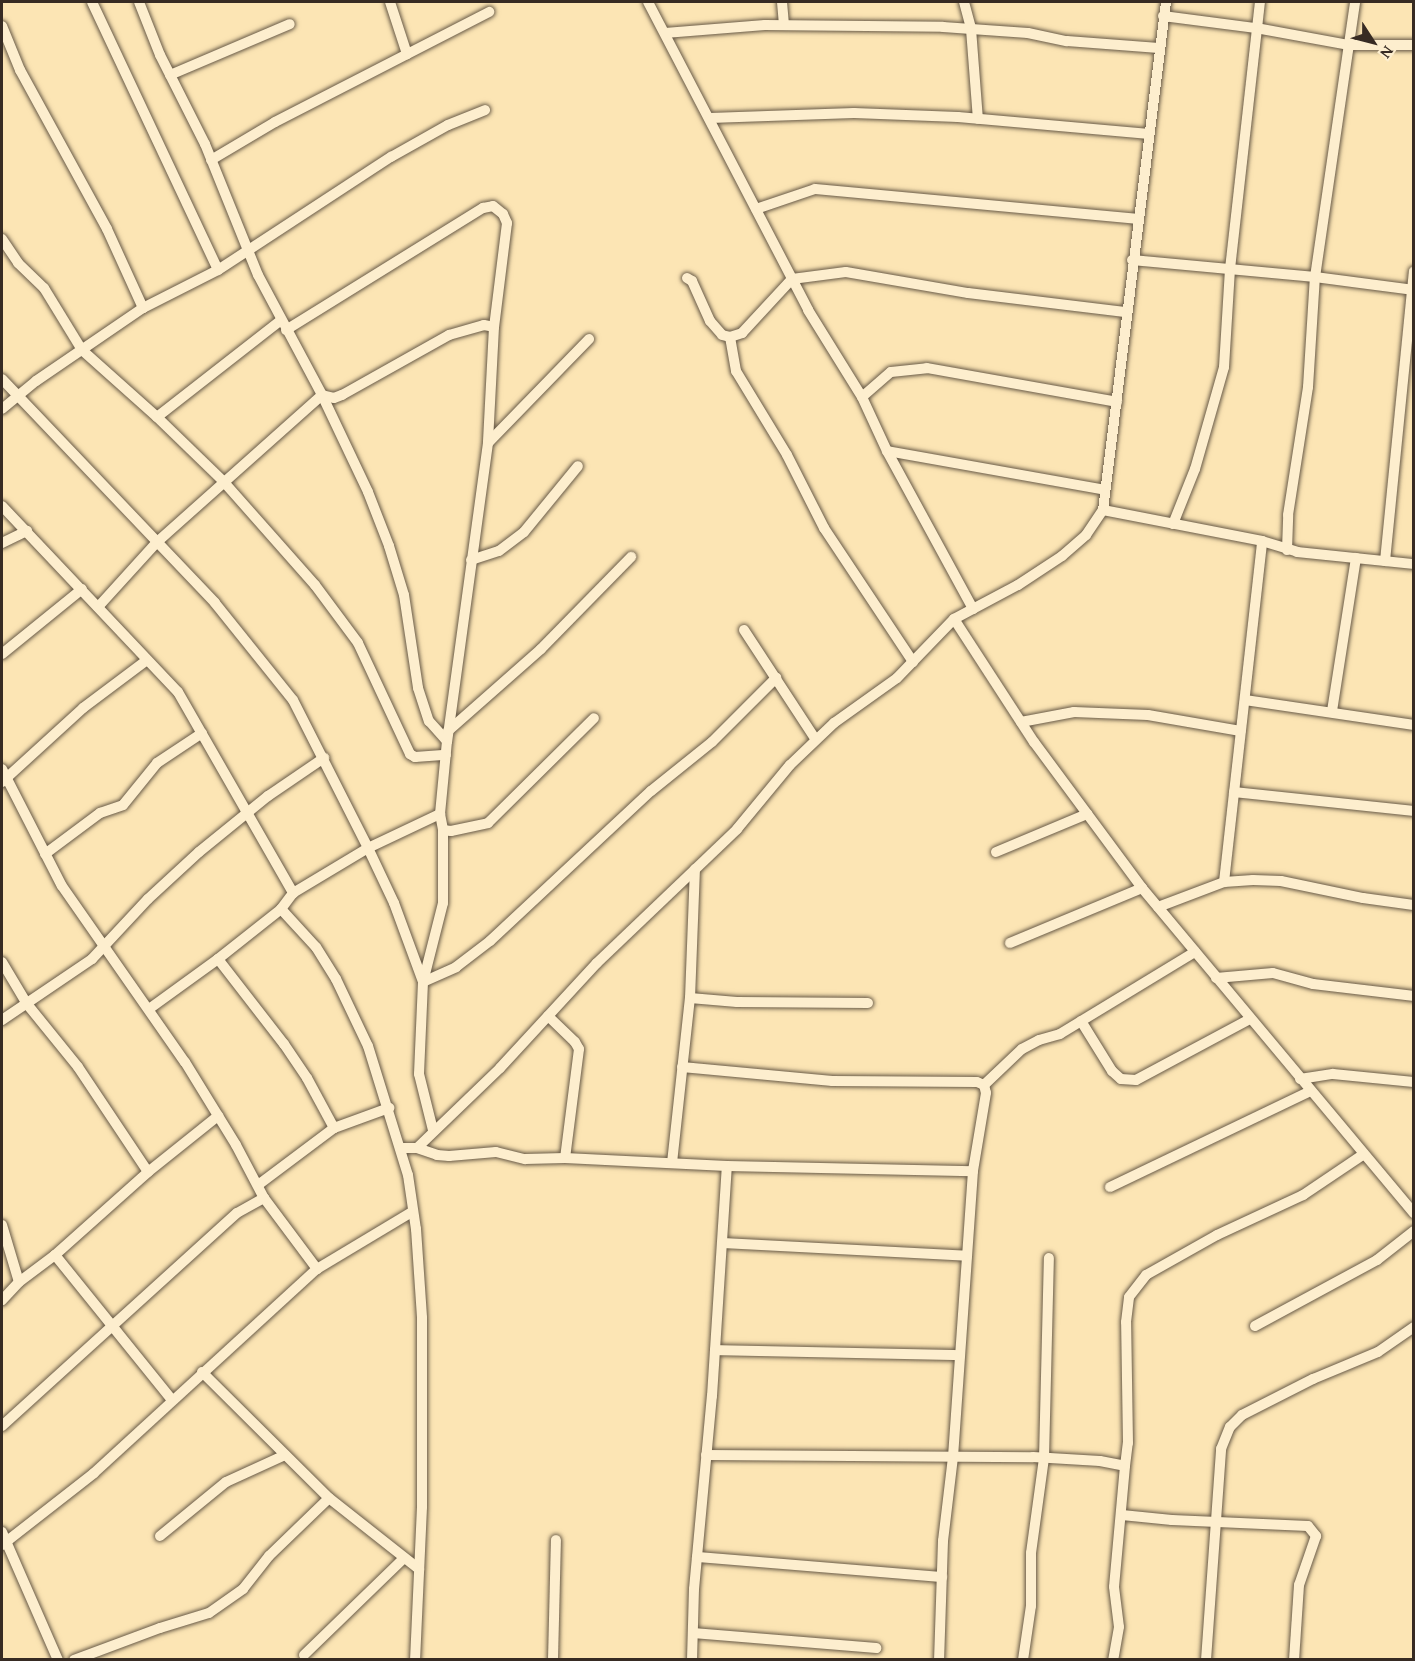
<!DOCTYPE html>
<style>
body{margin:0}
#map{position:relative;width:1415px;height:1661px;overflow:hidden;background:#fce5b4;font-family:"Gentium Book Plus",serif}
div>[style]{position:absolute}
[style*='--x']{left:calc(var(--x)*1px);top:calc(var(--y)*1px);width:calc(var(--w)*1px);rotate:calc(var(--a)*1deg)}
.roads{filter:drop-shadow(0 0 2px #685a47) drop-shadow(0 0 2px #685a47)}
.minor>*{height:10px;margin:-5px;padding:0 5px;transform-origin:5px;border-radius:5px;background:#fdeece}
span{translate:-50% -50%;white-space:nowrap;text-align:center;line-height:1.15;-webkit-text-stroke:6px #fdeece;paint-order:stroke}
.frame{position:absolute;inset:0;border:3px solid #372b23;pointer-events:none}
.north{position:absolute;left:1343px;top:12px;width:60px;height:60px;-webkit-text-stroke:4px #fdeece;paint-order:stroke;rotate:126deg;font-size:16px;font-weight:700;line-height:24px;text-align:center;color:#372b23}
.north::after{content:'';display:block;margin:auto;width:21px;height:27px;background:#372b23;clip-path:polygon(50% 0,100% 100%,50% 72%,0 100%)}
</style>
<div id="map">
<div class="roads">
<div class="minor">
<div style="--x:92;--y:2;--w:296;--a:64.8"></div>
<div style="--x:139;--y:2;--w:57;--a:68.4"></div>
<div style="--x:160;--y:55;--w:100;--a:63.2"></div>
<div style="--x:205;--y:144;--w:141;--a:68"></div>
<div style="--x:258;--y:275;--w:136;--a:61.9"></div>
<div style="--x:322;--y:395;--w:107;--a:64.6"></div>
<div style="--x:368;--y:492;--w:58;--a:68.7"></div>
<div style="--x:389;--y:546;--w:51;--a:73"></div>
<div style="--x:404;--y:595;--w:94;--a:81.4"></div>
<div style="--x:418;--y:688;--w:35;--a:72"></div>
<div style="--x:429;--y:721;--w:27;--a:48"></div>
<div style="--x:447;--y:741;--w:73;--a:95.5"></div>
<div style="--x:440;--y:814;--w:16;--a:79"></div>
<div style="--x:443;--y:830;--w:73;--a:90"></div>
<div style="--x:443;--y:903;--w:81;--a:104.2"></div>
<div style="--x:423;--y:982;--w:92;--a:92.5"></div>
<div style="--x:419;--y:1074;--w:58;--a:76"></div>
<div style="--x:390;--y:2;--w:55;--a:71.9"></div>
<div style="--x:648;--y:2;--w:347;--a:62.5"></div>
<div style="--x:808;--y:310;--w:102;--a:58.2"></div>
<div style="--x:862;--y:397;--w:60;--a:65.2"></div>
<div style="--x:887;--y:451;--w:180;--a:61.4"></div>
<div style="--x:782;--y:2;--w:23;--a:85"></div>
<div style="--x:964;--y:2;--w:28;--a:75"></div>
<div style="--x:971;--y:29;--w:90;--a:85.6"></div>
<div style="--x:1163;--y:16;--w:94;--a:7.4"></div>
<div style="--x:1256;--y:28;--w:95;--a:10.4"></div>
<div style="--x:1349;--y:45;--w:65;--a:0"></div>
<div style="--x:2;--y:26;--w:48;--a:67.8"></div>
<div style="--x:20;--y:70;--w:181;--a:61.3"></div>
<div style="--x:107;--y:229;--w:87;--a:65.5"></div>
<div style="--x:665;--y:33;--w:100;--a:-4.6"></div>
<div style="--x:765;--y:25;--w:178;--a:0.6"></div>
<div style="--x:943;--y:27;--w:85;--a:4"></div>
<div style="--x:1028;--y:33;--w:40;--a:12"></div>
<div style="--x:1067;--y:41;--w:92;--a:4.4"></div>
<div style="--x:170;--y:75;--w:130;--a:-23"></div>
<div style="--x:710;--y:118;--w:144;--a:-2"></div>
<div style="--x:854;--y:113;--w:104;--a:2.2"></div>
<div style="--x:958;--y:117;--w:192;--a:5.1"></div>
<div style="--x:211;--y:160;--w:74;--a:-30.7"></div>
<div style="--x:275;--y:122;--w:241;--a:-27.2"></div>
<div style="--x:756;--y:209;--w:62;--a:-18.7"></div>
<div style="--x:815;--y:189;--w:323;--a:5.3"></div>
<div style="--x:2;--y:239;--w:29;--a:56"></div>
<div style="--x:18;--y:263;--w:36;--a:44"></div>
<div style="--x:44;--y:288;--w:73;--a:58.5"></div>
<div style="--x:82;--y:350;--w:101;--a:41.8"></div>
<div style="--x:157;--y:417;--w:92;--a:44.1"></div>
<div style="--x:223;--y:481;--w:139;--a:48.5"></div>
<div style="--x:315;--y:585;--w:72;--a:53.4"></div>
<div style="--x:358;--y:643;--w:123;--a:64.9"></div>
<div style="--x:410;--y:754;--w:6;--a:31"></div>
<div style="--x:415;--y:757;--w:31;--a:-4"></div>
<div style="--x:1132;--y:260;--w:184;--a:5.3"></div>
<div style="--x:1315;--y:277;--w:100;--a:7.5"></div>
<div style="--x:687;--y:278;--w:6;--a:31"></div>
<div style="--x:692;--y:281;--w:44;--a:65.8"></div>
<div style="--x:710;--y:321;--w:18;--a:49"></div>
<div style="--x:722;--y:335;--w:8;--a:14"></div>
<div style="--x:730;--y:337;--w:13;--a:-18"></div>
<div style="--x:742;--y:333;--w:74;--a:-47.2"></div>
<div style="--x:792;--y:279;--w:54;--a:-7.4"></div>
<div style="--x:846;--y:272;--w:124;--a:9.8"></div>
<div style="--x:968;--y:293;--w:158;--a:6.9"></div>
<div style="--x:286;--y:330;--w:232;--a:-31.8"></div>
<div style="--x:483;--y:208;--w:10;--a:-11"></div>
<div style="--x:493;--y:206;--w:13;--a:39"></div>
<div style="--x:503;--y:214;--w:10;--a:66"></div>
<div style="--x:507;--y:223;--w:105;--a:97.1"></div>
<div style="--x:494;--y:327;--w:116;--a:93"></div>
<div style="--x:488;--y:443;--w:301;--a:97.8"></div>
<div style="--x:730;--y:337;--w:35;--a:80"></div>
<div style="--x:736;--y:371;--w:98;--a:58.7"></div>
<div style="--x:787;--y:455;--w:82;--a:63.1"></div>
<div style="--x:824;--y:528;--w:161;--a:56.4"></div>
<div style="--x:2;--y:379;--w:309;--a:46.4"></div>
<div style="--x:215;--y:603;--w:124;--a:51.2"></div>
<div style="--x:293;--y:700;--w:166;--a:63.1"></div>
<div style="--x:368;--y:848;--w:61;--a:64.7"></div>
<div style="--x:394;--y:903;--w:84;--a:69.8"></div>
<div style="--x:423;--y:982;--w:36;--a:-24"></div>
<div style="--x:456;--y:967;--w:43;--a:-37.4"></div>
<div style="--x:490;--y:941;--w:220;--a:-43"></div>
<div style="--x:651;--y:791;--w:78;--a:-38.8"></div>
<div style="--x:712;--y:742;--w:91;--a:-45"></div>
<div style="--x:862;--y:397;--w:38;--a:-41"></div>
<div style="--x:891;--y:372;--w:36;--a:-6"></div>
<div style="--x:927;--y:368;--w:193;--a:10.1"></div>
<div style="--x:2;--y:409;--w:44;--a:-39.5"></div>
<div style="--x:36;--y:381;--w:130;--a:-34.3"></div>
<div style="--x:143;--y:308;--w:84;--a:-26.9"></div>
<div style="--x:218;--y:270;--w:207;--a:-33.2"></div>
<div style="--x:391;--y:157;--w:65;--a:-29.3"></div>
<div style="--x:448;--y:125;--w:40;--a:-22"></div>
<div style="--x:157;--y:417;--w:157;--a:-38"></div>
<div style="--x:488;--y:443;--w:145;--a:-45.8"></div>
<div style="--x:887;--y:451;--w:221;--a:10.1"></div>
<div style="--x:2;--y:506;--w:256;--a:46.6"></div>
<div style="--x:178;--y:692;--w:232;--a:60.2"></div>
<div style="--x:1103;--y:510;--w:512;--a:-82.93"></div>
<div style="--x:1173;--y:524;--w:59;--a:-68.2"></div>
<div style="--x:1195;--y:469;--w:106;--a:-74.1"></div>
<div style="--x:1224;--y:367;--w:98;--a:-86.5"></div>
<div style="--x:1230;--y:269;--w:269;--a:-83.6"></div>
<div style="--x:2;--y:543;--w:28;--a:-26"></div>
<div style="--x:1287;--y:550;--w:35;--a:-88"></div>
<div style="--x:1288;--y:515;--w:130;--a:-81.1"></div>
<div style="--x:1308;--y:387;--w:110;--a:-86.4"></div>
<div style="--x:1315;--y:277;--w:278;--a:-81.7"></div>
<div style="--x:471;--y:560;--w:29;--a:-18"></div>
<div style="--x:499;--y:551;--w:31;--a:-37"></div>
<div style="--x:524;--y:532;--w:85;--a:-50.7"></div>
<div style="--x:1385;--y:561;--w:291;--a:-84.3"></div>
<div style="--x:98;--y:607;--w:86;--a:-47.8"></div>
<div style="--x:156;--y:543;--w:222;--a:-41.7"></div>
<div style="--x:322;--y:395;--w:12;--a:14"></div>
<div style="--x:334;--y:398;--w:9;--a:-21"></div>
<div style="--x:342;--y:395;--w:123;--a:-29.3"></div>
<div style="--x:449;--y:335;--w:36;--a:-16"></div>
<div style="--x:484;--y:325;--w:10;--a:11"></div>
<div style="--x:954;--y:619;--w:147;--a:57"></div>
<div style="--x:1034;--y:742;--w:182;--a:53.5"></div>
<div style="--x:1142;--y:888;--w:424;--a:50.1"></div>
<div style="--x:744;--y:630;--w:131;--a:56.8"></div>
<div style="--x:2;--y:654;--w:103;--a:-39.1"></div>
<div style="--x:1245;--y:700;--w:171;--a:8.4"></div>
<div style="--x:1332;--y:711;--w:155;--a:-81.1"></div>
<div style="--x:1021;--y:722;--w:54;--a:-10.7"></div>
<div style="--x:1074;--y:712;--w:74;--a:2.3"></div>
<div style="--x:1148;--y:715;--w:94;--a:9.8"></div>
<div style="--x:448;--y:731;--w:124;--a:-41.4"></div>
<div style="--x:541;--y:649;--w:129;--a:-45.6"></div>
<div style="--x:2;--y:769;--w:131;--a:62.9"></div>
<div style="--x:62;--y:886;--w:215;--a:55.1"></div>
<div style="--x:185;--y:1062;--w:97;--a:58.4"></div>
<div style="--x:236;--y:1145;--w:60;--a:62.2"></div>
<div style="--x:264;--y:1198;--w:89;--a:53.3"></div>
<div style="--x:2;--y:782;--w:110;--a:-42.4"></div>
<div style="--x:83;--y:708;--w:80;--a:-36.9"></div>
<div style="--x:1234;--y:792;--w:181;--a:6"></div>
<div style="--x:443;--y:830;--w:8;--a:7"></div>
<div style="--x:451;--y:831;--w:38;--a:-12"></div>
<div style="--x:488;--y:823;--w:149;--a:-44.7"></div>
<div style="--x:996;--y:852;--w:99;--a:-22.7"></div>
<div style="--x:45;--y:854;--w:69;--a:-36.7"></div>
<div style="--x:100;--y:813;--w:24;--a:-19"></div>
<div style="--x:123;--y:805;--w:54;--a:-51"></div>
<div style="--x:157;--y:763;--w:54;--a:-33.7"></div>
<div style="--x:1224;--y:882;--w:343;--a:-83.6"></div>
<div style="--x:1158;--y:907;--w:71;--a:-20.7"></div>
<div style="--x:1224;--y:882;--w:29;--a:-4"></div>
<div style="--x:1253;--y:880;--w:28;--a:2"></div>
<div style="--x:1281;--y:881;--w:84;--a:11.7"></div>
<div style="--x:1363;--y:898;--w:51;--a:7.8"></div>
<div style="--x:281;--y:909;--w:52;--a:47.4"></div>
<div style="--x:316;--y:947;--w:38;--a:58"></div>
<div style="--x:336;--y:979;--w:74;--a:64.5"></div>
<div style="--x:368;--y:1046;--w:135;--a:72.8"></div>
<div style="--x:408;--y:1175;--w:55;--a:81.6"></div>
<div style="--x:416;--y:1229;--w:89;--a:86.1"></div>
<div style="--x:422;--y:1318;--w:189;--a:90"></div>
<div style="--x:422;--y:1507;--w:153;--a:92.6"></div>
<div style="--x:1010;--y:943;--w:143;--a:-22.6"></div>
<div style="--x:218;--y:959;--w:108;--a:52.2"></div>
<div style="--x:284;--y:1044;--w:41;--a:55.9"></div>
<div style="--x:307;--y:1078;--w:57;--a:61.6"></div>
<div style="--x:334;--y:1128;--w:95;--a:143.1"></div>
<div style="--x:2;--y:962;--w:49;--a:59.2"></div>
<div style="--x:27;--y:1004;--w:81;--a:51"></div>
<div style="--x:78;--y:1067;--w:126;--a:56.3"></div>
<div style="--x:1216;--y:978;--w:57;--a:-5"></div>
<div style="--x:1273;--y:973;--w:41;--a:15.4"></div>
<div style="--x:1313;--y:984;--w:102;--a:6.8"></div>
<div style="--x:690;--y:998;--w:47;--a:4.9"></div>
<div style="--x:737;--y:1002;--w:131;--a:0.4"></div>
<div style="--x:149;--y:1009;--w:85;--a:-35.9"></div>
<div style="--x:218;--y:959;--w:80;--a:-38.4"></div>
<div style="--x:281;--y:909;--w:20;--a:-53"></div>
<div style="--x:293;--y:893;--w:87;--a:-31"></div>
<div style="--x:368;--y:848;--w:80;--a:-25.3"></div>
<div style="--x:548;--y:1016;--w:37;--a:44"></div>
<div style="--x:575;--y:1042;--w:8;--a:60"></div>
<div style="--x:579;--y:1049;--w:110;--a:97.3"></div>
<div style="--x:2;--y:1020;--w:109;--a:-34.1"></div>
<div style="--x:92;--y:959;--w:82;--a:-47"></div>
<div style="--x:148;--y:899;--w:69;--a:-42.7"></div>
<div style="--x:199;--y:852;--w:89;--a:-39.1"></div>
<div style="--x:268;--y:796;--w:68;--a:-34.2"></div>
<div style="--x:1081;--y:1021;--w:59;--a:58.2"></div>
<div style="--x:1112;--y:1071;--w:12;--a:42"></div>
<div style="--x:1121;--y:1079;--w:15;--a:4"></div>
<div style="--x:1136;--y:1080;--w:129;--a:-28.2"></div>
<div style="--x:682;--y:1067;--w:151;--a:5.3"></div>
<div style="--x:832;--y:1081;--w:145;--a:0.4"></div>
<div style="--x:977;--y:1082;--w:8;--a:23"></div>
<div style="--x:984;--y:1085;--w:8;--a:76"></div>
<div style="--x:986;--y:1093;--w:79;--a:99.5"></div>
<div style="--x:973;--y:1171;--w:287;--a:94"></div>
<div style="--x:953;--y:1457;--w:85;--a:96.8"></div>
<div style="--x:943;--y:1541;--w:119;--a:91.9"></div>
<div style="--x:1300;--y:1079;--w:33;--a:-9"></div>
<div style="--x:1333;--y:1074;--w:81;--a:5.6"></div>
<div style="--x:984;--y:1085;--w:52;--a:-43.5"></div>
<div style="--x:1022;--y:1049;--w:19;--a:-28"></div>
<div style="--x:1039;--y:1040;--w:22;--a:-16"></div>
<div style="--x:1060;--y:1034;--w:158;--a:-31.3"></div>
<div style="--x:334;--y:1128;--w:59;--a:-20"></div>
<div style="--x:402;--y:1148;--w:15;--a:0"></div>
<div style="--x:417;--y:1148;--w:115;--a:-43.9"></div>
<div style="--x:500;--y:1068;--w:143;--a:-47.3"></div>
<div style="--x:597;--y:963;--w:194;--a:-43.7"></div>
<div style="--x:737;--y:829;--w:83;--a:-50.4"></div>
<div style="--x:790;--y:765;--w:61;--a:-43.7"></div>
<div style="--x:834;--y:723;--w:77;--a:-35.5"></div>
<div style="--x:897;--y:678;--w:82;--a:-46"></div>
<div style="--x:954;--y:619;--w:72;--a:-28"></div>
<div style="--x:1018;--y:585;--w:53;--a:-33.4"></div>
<div style="--x:1062;--y:556;--w:32;--a:-41"></div>
<div style="--x:1086;--y:535;--w:30;--a:-56"></div>
<div style="--x:1103;--y:510;--w:162;--a:11"></div>
<div style="--x:1262;--y:541;--w:37;--a:17"></div>
<div style="--x:1297;--y:552;--w:118;--a:5.9"></div>
<div style="--x:417;--y:1148;--w:21;--a:19"></div>
<div style="--x:437;--y:1155;--w:12;--a:5"></div>
<div style="--x:449;--y:1156;--w:47;--a:-4.9"></div>
<div style="--x:496;--y:1152;--w:30;--a:14"></div>
<div style="--x:525;--y:1159;--w:40;--a:-1.4"></div>
<div style="--x:565;--y:1158;--w:162;--a:2.8"></div>
<div style="--x:727;--y:1166;--w:246;--a:1.2"></div>
<div style="--x:672;--y:1163;--w:166;--a:-83.8"></div>
<div style="--x:690;--y:998;--w:129;--a:-87.8"></div>
<div style="--x:1110;--y:1187;--w:222;--a:-25.6"></div>
<div style="--x:2;--y:1225;--w:59;--a:73.4"></div>
<div style="--x:19;--y:1282;--w:25;--a:133"></div>
<div style="--x:723;--y:1243;--w:244;--a:3"></div>
<div style="--x:55;--y:1255;--w:186;--a:51.1"></div>
<div style="--x:19;--y:1282;--w:45;--a:-36.9"></div>
<div style="--x:55;--y:1255;--w:125;--a:-41.7"></div>
<div style="--x:148;--y:1172;--w:90;--a:-38.7"></div>
<div style="--x:1255;--y:1326;--w:139;--a:-28.4"></div>
<div style="--x:1377;--y:1260;--w:47;--a:-38.1"></div>
<div style="--x:715;--y:1350;--w:245;--a:1.2"></div>
<div style="--x:202;--y:1372;--w:179;--a:44.8"></div>
<div style="--x:329;--y:1498;--w:115;--a:38.3"></div>
<div style="--x:2;--y:1426;--w:317;--a:-42.2"></div>
<div style="--x:237;--y:1213;--w:31;--a:-29"></div>
<div style="--x:706;--y:1455;--w:327;--a:0.4"></div>
<div style="--x:1033;--y:1457;--w:67;--a:3.4"></div>
<div style="--x:1100;--y:1461;--w:25;--a:11"></div>
<div style="--x:1125;--y:1466;--w:121;--a:95.2"></div>
<div style="--x:1114;--y:1587;--w:40;--a:82.9"></div>
<div style="--x:1119;--y:1627;--w:34;--a:100"></div>
<div style="--x:1125;--y:1466;--w:23;--a:-83"></div>
<div style="--x:1128;--y:1443;--w:121;--a:-90.9"></div>
<div style="--x:1126;--y:1322;--w:25;--a:-83"></div>
<div style="--x:1129;--y:1297;--w:28;--a:-52"></div>
<div style="--x:1146;--y:1275;--w:81;--a:-29.4"></div>
<div style="--x:1217;--y:1235;--w:95;--a:-24.9"></div>
<div style="--x:1303;--y:1195;--w:73;--a:-33.9"></div>
<div style="--x:1122;--y:1515;--w:50;--a:5.7"></div>
<div style="--x:1172;--y:1520;--w:136;--a:2.5"></div>
<div style="--x:1308;--y:1526;--w:13;--a:51"></div>
<div style="--x:1316;--y:1536;--w:52;--a:109.1"></div>
<div style="--x:1299;--y:1585;--w:75;--a:93.8"></div>
<div style="--x:2;--y:1532;--w:140;--a:66.4"></div>
<div style="--x:160;--y:1536;--w:85;--a:-39.3"></div>
<div style="--x:226;--y:1482;--w:65;--a:-24.6"></div>
<div style="--x:2;--y:1545;--w:117;--a:-38"></div>
<div style="--x:94;--y:1473;--w:302;--a:-42.5"></div>
<div style="--x:317;--y:1269;--w:111;--a:-31"></div>
<div style="--x:697;--y:1557;--w:246;--a:4.7"></div>
<div style="--x:693;--y:1633;--w:184;--a:4.7"></div>
<div style="--x:304;--y:1655;--w:139;--a:-44.1"></div>
<div style="--x:74;--y:1660;--w:92;--a:-20.4"></div>
<div style="--x:160;--y:1628;--w:51;--a:-17"></div>
<div style="--x:209;--y:1613;--w:42;--a:-35.2"></div>
<div style="--x:243;--y:1589;--w:42;--a:-51.8"></div>
<div style="--x:269;--y:1556;--w:83;--a:-44"></div>
<div style="--x:553;--y:1660;--w:120;--a:-88.6"></div>
<div style="--x:692;--y:1660;--w:71;--a:-88.4"></div>
<div style="--x:694;--y:1589;--w:194;--a:-84.7"></div>
<div style="--x:712;--y:1396;--w:230;--a:-86.3"></div>
<div style="--x:1023;--y:1660;--w:55;--a:-81.6"></div>
<div style="--x:1031;--y:1606;--w:53;--a:-90"></div>
<div style="--x:1031;--y:1553;--w:96;--a:-82.2"></div>
<div style="--x:1044;--y:1458;--w:200;--a:-88.6"></div>
<div style="--x:1206;--y:1660;--w:212;--a:-85.9"></div>
<div style="--x:1221;--y:1449;--w:24;--a:-68"></div>
<div style="--x:1230;--y:1427;--w:17;--a:-45"></div>
<div style="--x:1242;--y:1415;--w:80;--a:-26.9"></div>
<div style="--x:1313;--y:1379;--w:70;--a:-22.6"></div>
<div style="--x:1378;--y:1352;--w:44;--a:-34.8"></div>
</div>
</div>
<div class="frame"></div>
<div class="north">N</div>
</div>
